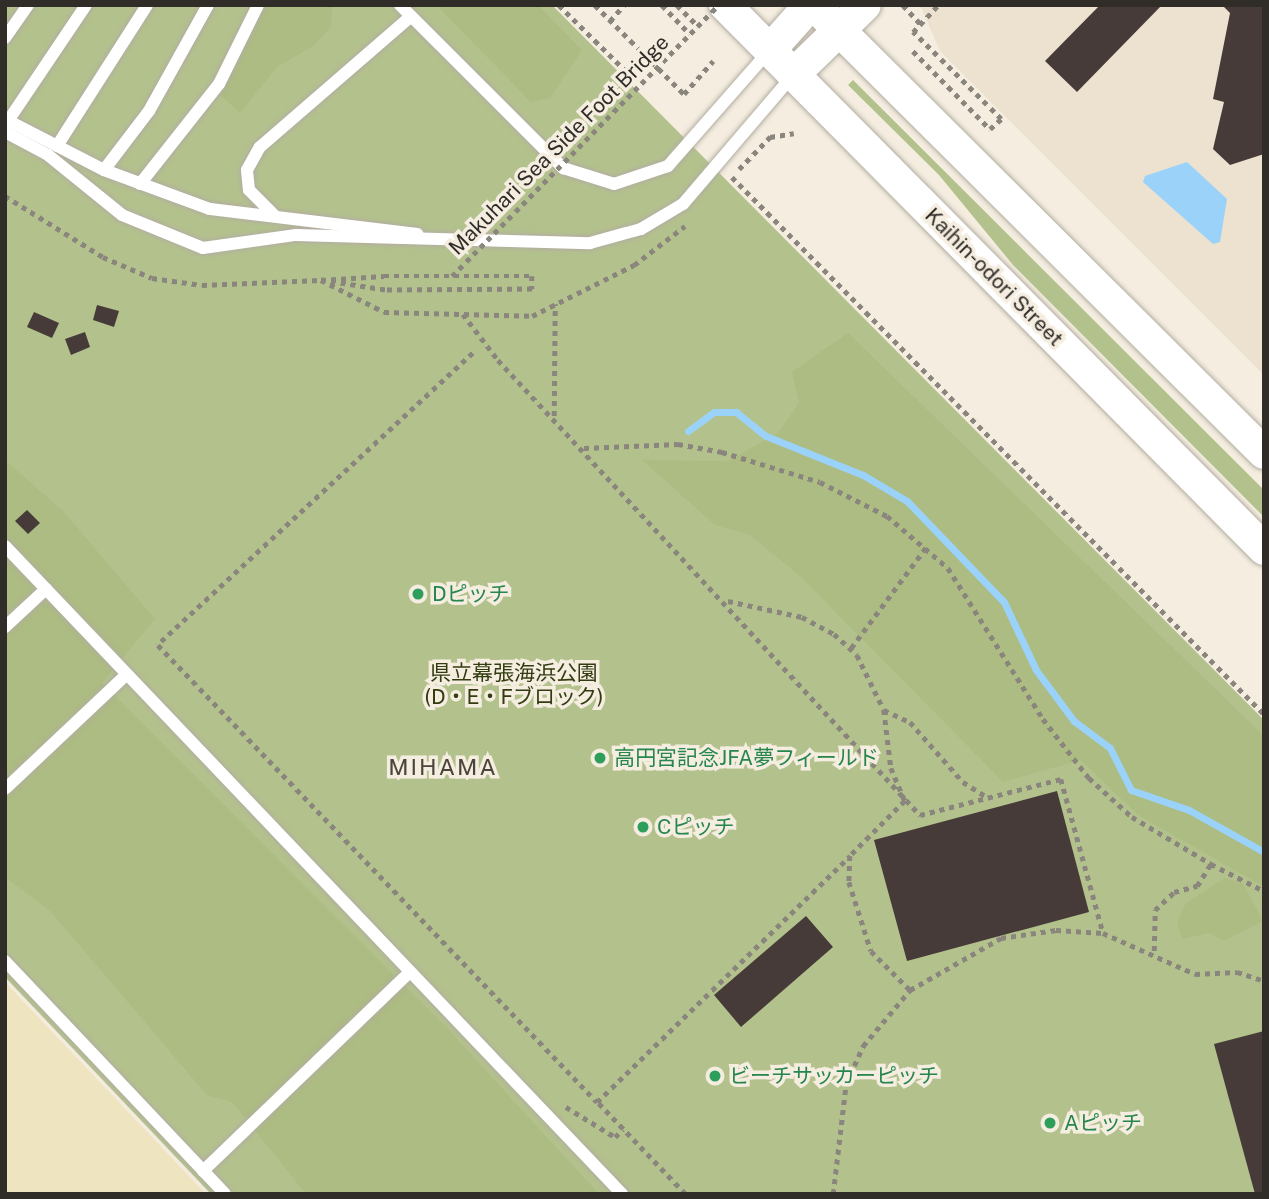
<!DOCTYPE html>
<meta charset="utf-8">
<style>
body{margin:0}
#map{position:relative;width:1269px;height:1199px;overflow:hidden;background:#f4ede0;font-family:"Public Sans","Noto Sans JP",sans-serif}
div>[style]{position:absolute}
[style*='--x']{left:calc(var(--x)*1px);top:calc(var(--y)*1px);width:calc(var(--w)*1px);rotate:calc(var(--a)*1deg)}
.built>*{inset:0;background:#ede2cf}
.green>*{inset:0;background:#b3c28d}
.forest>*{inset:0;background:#acbc82}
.sand>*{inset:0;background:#eee4bf}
.water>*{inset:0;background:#9bd2fa}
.stream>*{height:7px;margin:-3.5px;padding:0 3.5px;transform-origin:3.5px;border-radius:3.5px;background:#9bd2fa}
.building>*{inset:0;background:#473b39}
.path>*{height:4.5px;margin-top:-2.25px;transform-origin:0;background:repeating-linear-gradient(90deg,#8a857d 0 5px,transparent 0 10px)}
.roads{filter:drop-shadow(0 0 2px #b3ada1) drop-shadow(0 0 2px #b3ada1)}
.service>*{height:12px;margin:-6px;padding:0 6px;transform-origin:6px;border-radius:6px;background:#fff}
.tertiary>*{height:32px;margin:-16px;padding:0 16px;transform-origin:16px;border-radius:16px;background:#fff}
.path-bridge>*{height:4.5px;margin-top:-2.25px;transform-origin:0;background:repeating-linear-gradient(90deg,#8a857d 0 5px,transparent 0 10px)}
.dots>*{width:19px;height:19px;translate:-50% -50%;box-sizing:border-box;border:4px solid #f4ede0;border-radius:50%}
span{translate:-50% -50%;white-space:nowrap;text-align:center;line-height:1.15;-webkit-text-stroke:7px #f4ede0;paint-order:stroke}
.street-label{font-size:21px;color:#302d29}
.leisure-label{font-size:21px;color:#27864d}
.left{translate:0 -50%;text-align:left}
.park-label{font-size:21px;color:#323c10}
.neighbourhood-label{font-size:23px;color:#4a443a;letter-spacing:2px}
.frame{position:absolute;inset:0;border:7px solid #302d29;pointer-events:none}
</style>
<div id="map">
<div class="built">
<div style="clip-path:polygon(920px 5px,1264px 5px,1264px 375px,940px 51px)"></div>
</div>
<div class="green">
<div style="clip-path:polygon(5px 5px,552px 5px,1264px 720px,1264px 1194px,211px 1194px,5px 977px)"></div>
<div style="clip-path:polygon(853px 80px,1264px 490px,1264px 517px,1013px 265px,939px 175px,848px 85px)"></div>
</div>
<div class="forest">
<div style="clip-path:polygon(266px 5px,332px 5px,331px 27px,313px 46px,277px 67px,240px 113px,220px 95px)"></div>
<div style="clip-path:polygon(436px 5px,538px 5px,582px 50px,550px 98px,531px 102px)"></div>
<div style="clip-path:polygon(848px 333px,1264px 736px,1264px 887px,1138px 815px,1081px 760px,1003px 782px,802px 578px,750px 535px,715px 525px,642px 460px,728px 461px,778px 433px,799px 403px,792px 372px)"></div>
<div style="clip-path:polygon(5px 460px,64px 512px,155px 619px,102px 683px,446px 1027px,599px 1194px,306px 1194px,232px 1102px,207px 1095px,50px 911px,6px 878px)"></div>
<div style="clip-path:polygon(1225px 878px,1243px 884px,1263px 921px,1224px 941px,1209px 933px,1182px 939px,1177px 922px,1186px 903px)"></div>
</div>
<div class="sand">
<div style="clip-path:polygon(5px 982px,206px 1194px,5px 1194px)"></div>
</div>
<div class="water">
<div style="clip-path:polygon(1187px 162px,1227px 199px,1220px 242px,1213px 244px,1143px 182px,1145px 176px)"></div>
</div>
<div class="stream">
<div style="--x:688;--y:431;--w:32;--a:-36"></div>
<div style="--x:714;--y:412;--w:22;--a:0"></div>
<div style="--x:736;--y:412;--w:38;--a:39"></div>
<div style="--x:766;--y:436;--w:105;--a:21.9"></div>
<div style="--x:863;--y:475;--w:51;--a:30.6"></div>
<div style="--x:907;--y:501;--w:140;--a:46.2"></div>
<div style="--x:1004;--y:602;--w:75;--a:64.8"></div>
<div style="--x:1036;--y:670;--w:64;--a:53.3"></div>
<div style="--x:1074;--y:721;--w:45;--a:36.9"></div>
<div style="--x:1110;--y:748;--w:47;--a:63.4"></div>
<div style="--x:1131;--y:790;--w:61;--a:19"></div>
<div style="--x:1189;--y:810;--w:86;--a:29.2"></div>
</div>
<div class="building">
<div style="clip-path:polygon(1100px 5px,1162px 5px,1077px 92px,1045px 61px)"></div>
<div style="clip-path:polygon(1222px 5px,1264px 5px,1264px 154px,1230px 165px,1213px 149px,1224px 102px,1213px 99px,1230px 13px)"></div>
<div style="clip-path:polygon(97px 305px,119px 311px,114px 327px,93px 320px)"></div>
<div style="clip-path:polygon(34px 312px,59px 323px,52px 338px,27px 327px)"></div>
<div style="clip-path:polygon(85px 332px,90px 347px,71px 355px,65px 339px)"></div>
<div style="clip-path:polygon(27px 510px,40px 523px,28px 534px,15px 521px)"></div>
<div style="clip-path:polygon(1057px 791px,1089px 912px,907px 961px,874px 840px)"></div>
<div style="clip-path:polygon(806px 916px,833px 947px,741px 1027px,714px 995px)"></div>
<div style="clip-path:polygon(1264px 1031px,1264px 1194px,1255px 1194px,1214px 1044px)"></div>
</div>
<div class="path">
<div style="--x:559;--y:5;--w:98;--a:44.6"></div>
<div style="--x:629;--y:74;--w:24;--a:-45"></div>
<div style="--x:595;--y:5;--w:126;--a:45"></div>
<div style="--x:684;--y:94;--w:44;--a:-48.7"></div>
<div style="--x:662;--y:5;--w:40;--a:46"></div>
<div style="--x:677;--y:5;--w:30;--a:45"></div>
<div style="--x:903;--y:5;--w:26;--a:47"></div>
<div style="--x:610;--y:21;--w:21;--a:-49"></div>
<div style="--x:913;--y:51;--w:110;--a:45.4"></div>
<div style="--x:990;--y:129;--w:15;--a:-42"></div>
<div style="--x:1001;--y:119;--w:124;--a:-135.3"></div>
<div style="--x:913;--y:32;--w:37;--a:-47"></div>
<div style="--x:739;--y:169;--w:45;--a:-45.9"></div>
<div style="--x:770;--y:137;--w:24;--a:-9"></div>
<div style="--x:732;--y:177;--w:756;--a:45.27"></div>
<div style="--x:5;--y:196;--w:115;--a:31.9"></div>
<div style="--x:103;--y:257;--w:53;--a:23.2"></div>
<div style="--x:152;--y:278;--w:50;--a:8"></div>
<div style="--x:202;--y:285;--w:119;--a:-2.4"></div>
<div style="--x:321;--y:280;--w:71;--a:26.9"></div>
<div style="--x:384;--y:312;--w:148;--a:1.5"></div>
<div style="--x:532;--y:316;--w:114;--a:-26.6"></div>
<div style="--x:634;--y:265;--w:64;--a:-37.4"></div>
<div style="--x:384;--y:276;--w:148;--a:0"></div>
<div style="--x:532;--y:276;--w:13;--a:90"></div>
<div style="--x:532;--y:289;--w:147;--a:179.6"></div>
<div style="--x:385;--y:290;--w:65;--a:-171.1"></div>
<div style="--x:321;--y:280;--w:63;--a:-3.6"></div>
<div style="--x:463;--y:314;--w:58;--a:52.7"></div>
<div style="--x:498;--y:360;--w:621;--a:47.15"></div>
<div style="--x:920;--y:815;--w:146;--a:-14.3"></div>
<div style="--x:1061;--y:779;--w:160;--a:74.7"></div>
<div style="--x:1103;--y:933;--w:101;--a:24"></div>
<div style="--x:1195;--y:974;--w:42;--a:-2.7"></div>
<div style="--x:1237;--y:972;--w:28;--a:18"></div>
<div style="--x:473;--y:353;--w:430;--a:137.2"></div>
<div style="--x:158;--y:645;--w:634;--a:46.15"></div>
<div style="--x:554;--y:416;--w:112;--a:-89.5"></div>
<div style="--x:584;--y:448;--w:94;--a:-2.4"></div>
<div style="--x:678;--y:444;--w:45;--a:10.3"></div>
<div style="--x:722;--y:452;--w:102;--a:17"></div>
<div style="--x:820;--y:482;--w:75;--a:26.9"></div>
<div style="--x:887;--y:516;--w:80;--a:40.4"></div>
<div style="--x:948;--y:568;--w:178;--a:57.8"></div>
<div style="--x:1043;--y:719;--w:75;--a:52.1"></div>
<div style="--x:1089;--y:778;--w:58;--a:42.2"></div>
<div style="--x:1132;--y:817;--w:92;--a:30.7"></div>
<div style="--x:728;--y:601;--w:76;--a:12.2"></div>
<div style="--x:802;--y:617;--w:36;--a:28"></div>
<div style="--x:834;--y:634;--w:31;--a:42"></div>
<div style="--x:857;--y:655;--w:61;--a:63.9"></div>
<div style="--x:884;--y:710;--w:29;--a:25"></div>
<div style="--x:910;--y:722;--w:80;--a:48.5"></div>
<div style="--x:963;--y:782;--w:28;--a:32"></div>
<div style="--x:851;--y:648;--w:127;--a:-53.3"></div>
<div style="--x:884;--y:710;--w:58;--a:83.1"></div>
<div style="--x:891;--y:768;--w:36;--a:67"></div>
<div style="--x:905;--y:801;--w:78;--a:135"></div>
<div style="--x:850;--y:856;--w:26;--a:92"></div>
<div style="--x:849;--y:882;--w:72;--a:72.3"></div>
<div style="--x:871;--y:951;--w:55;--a:45"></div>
<div style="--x:1154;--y:951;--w:41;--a:-88.6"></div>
<div style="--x:1155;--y:910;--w:26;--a:-43"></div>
<div style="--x:1174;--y:892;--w:24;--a:-15"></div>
<div style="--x:1197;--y:886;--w:26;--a:-58"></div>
<div style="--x:1211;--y:864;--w:59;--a:27"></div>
<div style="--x:566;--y:1107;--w:57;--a:31.5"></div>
<div style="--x:615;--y:1137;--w:11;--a:-45"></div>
<div style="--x:685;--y:1194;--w:127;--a:-133.7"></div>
<div style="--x:597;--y:1102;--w:353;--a:-44.2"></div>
<div style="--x:833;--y:1194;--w:111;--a:-83.3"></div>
<div style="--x:846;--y:1084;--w:42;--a:-65.9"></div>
<div style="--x:863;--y:1046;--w:73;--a:-50"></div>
<div style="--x:910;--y:990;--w:105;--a:-29.7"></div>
<div style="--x:1001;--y:938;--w:56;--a:-8.3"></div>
<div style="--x:1056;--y:930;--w:47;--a:3.7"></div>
</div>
<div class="roads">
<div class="service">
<div style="--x:400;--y:5;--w:231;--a:45"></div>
<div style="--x:563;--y:168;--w:53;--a:17.4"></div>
<div style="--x:614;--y:184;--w:57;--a:-18.4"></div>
<div style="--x:668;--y:166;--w:153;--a:-48.7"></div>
<div style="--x:5;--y:38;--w:40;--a:-55.1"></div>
<div style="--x:5;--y:119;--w:111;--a:27.3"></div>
<div style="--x:104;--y:170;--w:113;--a:20.2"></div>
<div style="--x:210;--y:209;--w:209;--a:6.9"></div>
<div style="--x:8;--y:121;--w:140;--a:-56.1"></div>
<div style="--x:5;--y:132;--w:49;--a:28.1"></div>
<div style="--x:48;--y:155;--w:95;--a:39"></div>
<div style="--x:122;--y:215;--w:87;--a:22.2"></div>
<div style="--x:203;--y:248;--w:94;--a:-8"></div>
<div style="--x:296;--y:235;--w:294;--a:1.6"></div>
<div style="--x:590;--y:243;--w:53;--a:-15.4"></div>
<div style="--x:641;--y:229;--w:49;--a:-30.8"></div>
<div style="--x:683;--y:204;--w:170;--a:-49.5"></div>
<div style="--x:57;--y:146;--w:167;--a:-57.4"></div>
<div style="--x:104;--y:170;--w:74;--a:-52.7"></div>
<div style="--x:149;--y:111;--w:121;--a:-60.9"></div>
<div style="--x:140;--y:184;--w:127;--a:-51.7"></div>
<div style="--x:219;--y:84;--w:88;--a:-63.7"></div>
<div style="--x:275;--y:216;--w:37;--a:-135"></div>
<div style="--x:249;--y:190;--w:20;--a:-96"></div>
<div style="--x:247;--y:170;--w:26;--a:-61"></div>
<div style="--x:260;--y:147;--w:198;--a:-40.9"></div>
<div style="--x:5;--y:546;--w:895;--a:46.4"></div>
<div style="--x:5;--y:627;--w:56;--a:-42.8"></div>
<div style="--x:5;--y:789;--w:166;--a:-43.3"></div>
<div style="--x:5;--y:961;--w:320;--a:46.6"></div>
<div style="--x:203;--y:1171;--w:287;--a:-43.9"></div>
</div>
<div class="tertiary">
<div style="--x:725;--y:5;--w:766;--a:45.26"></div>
<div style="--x:814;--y:5;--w:635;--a:44.87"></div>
<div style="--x:770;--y:50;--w:60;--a:-48.4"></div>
<div style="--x:793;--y:75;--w:100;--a:-44.2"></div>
</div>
</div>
<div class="path-bridge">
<div style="--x:452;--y:276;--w:380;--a:-45.5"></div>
</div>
<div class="dots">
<div style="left:418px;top:594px;background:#2e9e5b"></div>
<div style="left:600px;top:758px;background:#2e9e5b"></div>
<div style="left:643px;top:827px;background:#2e9e5b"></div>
<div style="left:715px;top:1076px;background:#2e9e5b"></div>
<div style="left:1050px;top:1123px;background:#2e9e5b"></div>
</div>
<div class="street-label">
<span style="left:559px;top:145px;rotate:-45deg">Makuhari Sea Side Foot Bridge</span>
<span style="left:994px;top:277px;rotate:45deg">Kaihin-odori Street</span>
</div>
<div class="leisure-label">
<span class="left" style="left:432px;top:594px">Dピッチ</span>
<span class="left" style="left:614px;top:758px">高円宮記念JFA夢フィールド</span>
<span class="left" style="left:657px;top:827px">Cピッチ</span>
<span class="left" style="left:729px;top:1076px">ビーチサッカーピッチ</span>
<span class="left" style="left:1064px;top:1123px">Aピッチ</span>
</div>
<div class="park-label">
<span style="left:514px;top:685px">県立幕張海浜公園<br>(D・E・Fブロック)</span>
</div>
<div class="neighbourhood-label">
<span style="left:443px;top:767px">MIHAMA</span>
</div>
<div class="frame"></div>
</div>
